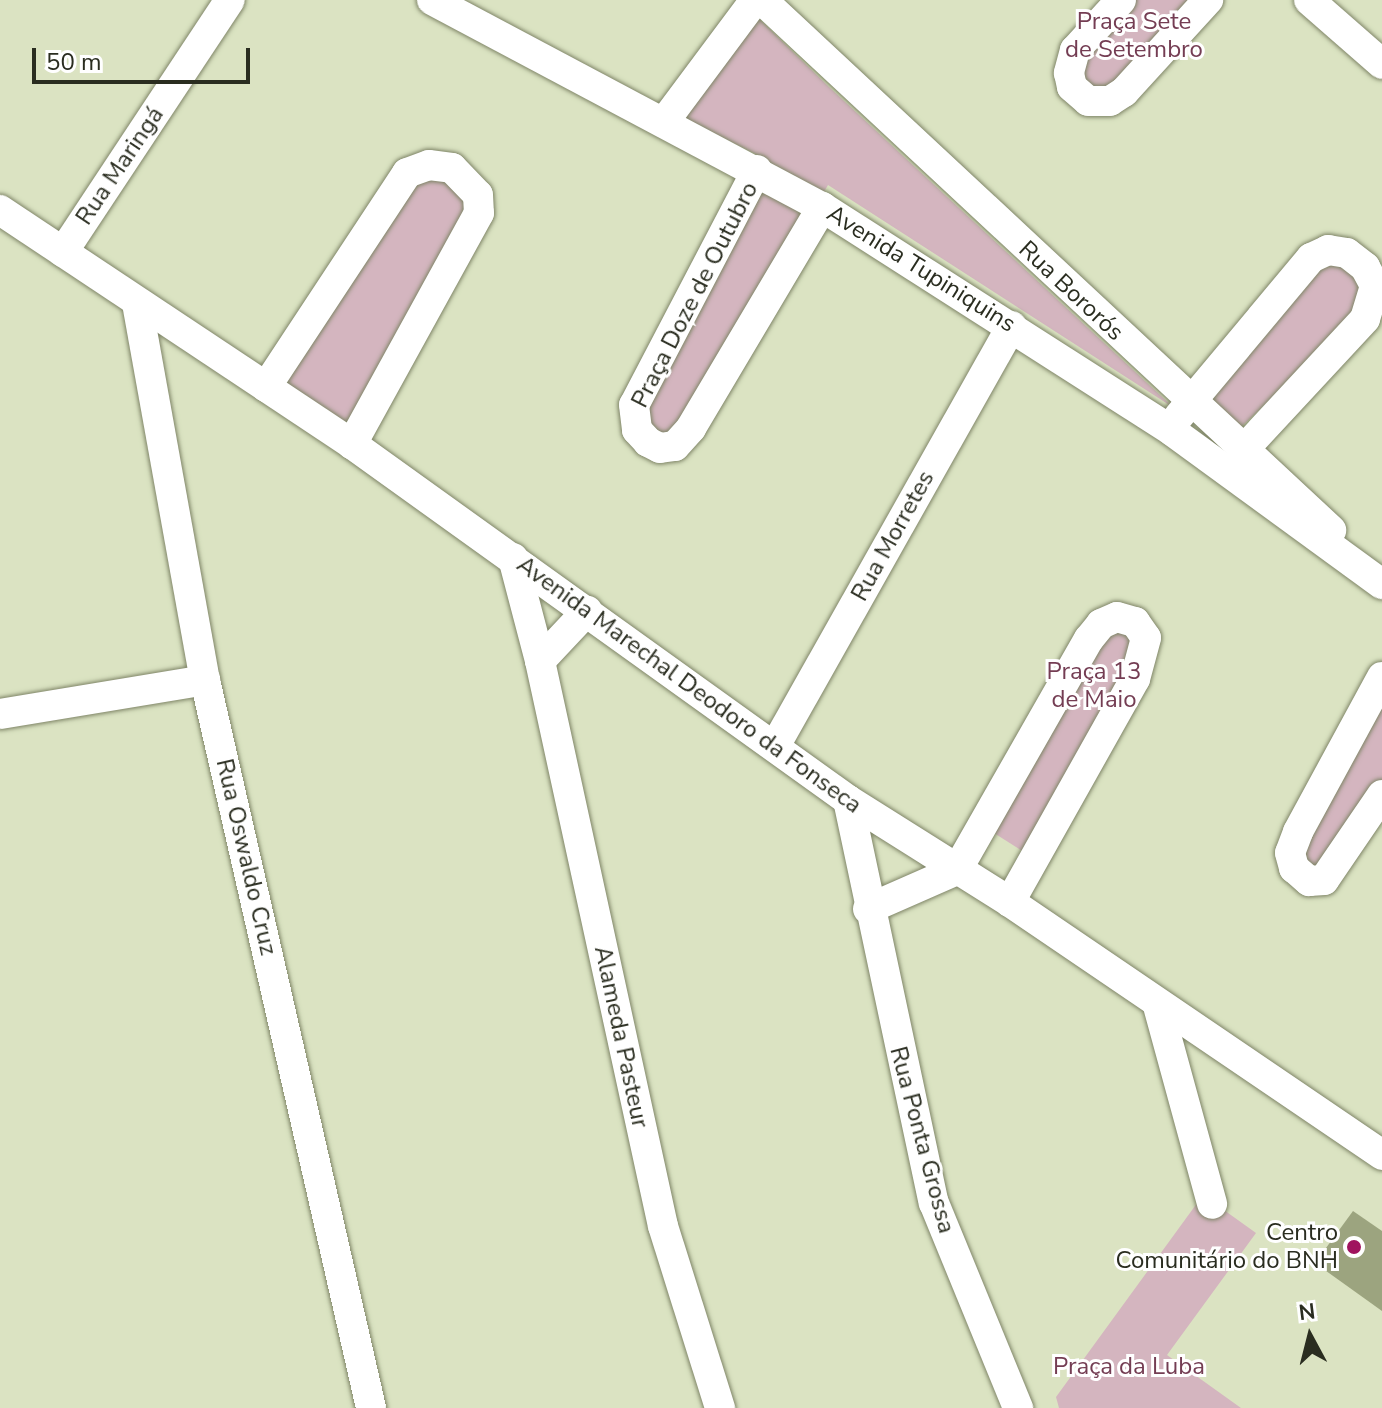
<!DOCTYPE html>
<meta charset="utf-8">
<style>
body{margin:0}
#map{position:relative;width:1382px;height:1408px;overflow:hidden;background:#dbe3c2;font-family:"Nunito Sans",sans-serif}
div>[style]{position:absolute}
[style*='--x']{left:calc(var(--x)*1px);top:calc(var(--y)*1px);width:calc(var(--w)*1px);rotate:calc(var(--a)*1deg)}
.green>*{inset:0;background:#d4b5bf}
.building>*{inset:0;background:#9ca47f}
.roads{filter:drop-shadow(0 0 2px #7f8567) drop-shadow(0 0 2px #7f8567)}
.minor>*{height:30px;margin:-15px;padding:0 15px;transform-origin:15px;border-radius:15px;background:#fff}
.dots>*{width:22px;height:22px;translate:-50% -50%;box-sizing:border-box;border:4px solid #fff;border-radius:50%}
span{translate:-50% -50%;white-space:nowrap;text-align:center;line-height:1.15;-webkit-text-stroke:6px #fff;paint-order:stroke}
.park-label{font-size:24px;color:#743d53}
.street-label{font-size:24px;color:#2a2d20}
.poi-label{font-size:24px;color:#2a2d20}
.right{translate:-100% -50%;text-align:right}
.north{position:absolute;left:1270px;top:1296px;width:80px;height:80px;-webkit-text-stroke:6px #fff;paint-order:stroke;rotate:353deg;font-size:22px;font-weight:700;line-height:32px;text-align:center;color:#2a2d20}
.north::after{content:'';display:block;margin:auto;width:28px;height:36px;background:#2a2d20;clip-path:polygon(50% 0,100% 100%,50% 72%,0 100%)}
.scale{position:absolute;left:32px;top:48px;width:218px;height:36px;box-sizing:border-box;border:4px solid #2a2d20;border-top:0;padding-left:10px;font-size:24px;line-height:28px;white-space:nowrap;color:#2a2d20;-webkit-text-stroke:6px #fff;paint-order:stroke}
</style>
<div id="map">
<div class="green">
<div style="clip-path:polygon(1127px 0,1207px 0,1126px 87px,1087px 97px,1075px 61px)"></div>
<div style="clip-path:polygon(751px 11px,829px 87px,1174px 408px,828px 185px,687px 426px,661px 442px,640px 404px,768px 160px,675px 114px)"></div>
<div style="clip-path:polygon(433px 171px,475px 196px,352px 430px,274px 382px,399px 185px)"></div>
<div style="clip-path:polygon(1335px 259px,1360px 273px,1366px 308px,1238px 430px,1197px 395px,1318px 262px)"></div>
<div style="clip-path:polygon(1123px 625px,1139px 644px,1027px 854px,986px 828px,1094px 637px)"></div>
<div style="clip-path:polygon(1382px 702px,1382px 779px,1331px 864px,1322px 870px,1302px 867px,1305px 835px)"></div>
<div style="clip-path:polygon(1203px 1195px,1256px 1233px,1167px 1355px,1241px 1408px,1059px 1408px,1056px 1397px)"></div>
</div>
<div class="building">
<div style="clip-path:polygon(1353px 1211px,1382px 1231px,1382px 1311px,1315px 1263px)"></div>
</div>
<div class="roads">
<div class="minor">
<div style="--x:432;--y:0;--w:442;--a:28"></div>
<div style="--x:822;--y:207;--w:416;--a:32.6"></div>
<div style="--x:1172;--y:431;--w:260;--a:36.1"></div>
<div style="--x:762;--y:0;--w:778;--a:42.97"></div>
<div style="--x:1121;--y:0;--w:68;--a:132.6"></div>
<div style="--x:1075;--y:50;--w:24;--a:105"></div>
<div style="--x:1069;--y:73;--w:14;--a:78"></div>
<div style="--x:1072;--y:87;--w:21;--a:41"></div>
<div style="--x:1088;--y:101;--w:22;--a:0"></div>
<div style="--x:1110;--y:101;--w:17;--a:-33"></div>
<div style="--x:1124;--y:92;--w:125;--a:-47.6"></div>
<div style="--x:1309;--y:0;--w:97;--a:41.2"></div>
<div style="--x:664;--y:122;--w:152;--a:-53.3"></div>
<div style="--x:757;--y:170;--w:265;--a:117.6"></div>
<div style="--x:634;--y:405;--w:25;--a:83"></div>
<div style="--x:637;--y:430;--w:16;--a:47"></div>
<div style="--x:648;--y:442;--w:13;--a:27"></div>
<div style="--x:660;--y:448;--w:15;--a:-8"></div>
<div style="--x:675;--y:446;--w:24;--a:-48"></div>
<div style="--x:691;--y:428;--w:257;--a:-59.3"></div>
<div style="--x:0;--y:210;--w:423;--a:33.6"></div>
<div style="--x:352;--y:444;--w:611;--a:35.67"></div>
<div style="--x:848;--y:800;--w:191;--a:32.2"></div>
<div style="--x:1010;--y:902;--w:450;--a:34.2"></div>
<div style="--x:63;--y:252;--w:302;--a:-56.5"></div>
<div style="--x:137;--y:303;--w:383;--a:79.8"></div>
<div style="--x:205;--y:680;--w:747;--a:77.15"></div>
<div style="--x:266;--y:387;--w:256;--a:-56.6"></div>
<div style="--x:407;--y:173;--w:23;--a:-20"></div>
<div style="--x:429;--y:165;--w:23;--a:7"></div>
<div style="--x:452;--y:168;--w:37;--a:46"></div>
<div style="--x:478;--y:195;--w:18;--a:87"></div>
<div style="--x:479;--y:213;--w:264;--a:118.8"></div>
<div style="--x:1179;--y:416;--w:206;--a:-50.1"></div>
<div style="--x:1311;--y:258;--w:19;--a:-25"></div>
<div style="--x:1328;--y:250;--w:19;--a:9"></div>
<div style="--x:1347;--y:253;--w:23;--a:38"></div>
<div style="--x:1365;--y:267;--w:21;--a:62"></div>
<div style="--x:1375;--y:286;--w:34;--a:107"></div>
<div style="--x:1365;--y:319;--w:175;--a:132.9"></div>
<div style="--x:513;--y:558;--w:106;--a:75.3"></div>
<div style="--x:540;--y:661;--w:578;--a:77.72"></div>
<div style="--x:663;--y:1226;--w:191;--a:72.6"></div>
<div style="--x:540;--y:661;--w:69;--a:-46.8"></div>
<div style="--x:1382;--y:677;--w:176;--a:118.5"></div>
<div style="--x:1298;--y:832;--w:22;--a:111"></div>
<div style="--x:1290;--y:853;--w:16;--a:75"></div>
<div style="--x:1294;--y:868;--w:20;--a:41"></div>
<div style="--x:1309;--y:881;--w:15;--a:-4"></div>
<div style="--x:1324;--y:880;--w:103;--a:-55.7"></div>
<div style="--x:0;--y:714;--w:208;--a:-9.4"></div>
<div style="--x:775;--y:746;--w:482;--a:-60.6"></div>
<div style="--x:848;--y:800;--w:412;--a:78"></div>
<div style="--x:934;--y:1203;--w:222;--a:67.7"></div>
<div style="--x:868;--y:909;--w:97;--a:-23.7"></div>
<div style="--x:957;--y:870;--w:266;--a:-60.3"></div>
<div style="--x:1089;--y:639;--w:19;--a:-51"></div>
<div style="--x:1101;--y:624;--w:17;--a:-24"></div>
<div style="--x:1117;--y:617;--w:19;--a:16"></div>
<div style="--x:1135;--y:622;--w:19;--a:55"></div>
<div style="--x:1146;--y:638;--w:42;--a:105"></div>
<div style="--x:1135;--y:679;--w:256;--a:119.3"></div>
<div style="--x:1158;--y:1006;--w:205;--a:74.7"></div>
</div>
</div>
<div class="dots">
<div style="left:1354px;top:1247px;background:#a0135e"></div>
</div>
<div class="park-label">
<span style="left:1134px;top:36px">Praça Sete<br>de Setembro</span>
<span style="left:1094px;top:686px">Praça 13<br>de Maio</span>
<span style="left:1129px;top:1367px">Praça da Luba</span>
</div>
<div class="street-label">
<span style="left:120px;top:166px;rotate:-56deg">Rua Maringá</span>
<span style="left:921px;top:269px;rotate:32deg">Avenida Tupiniquins</span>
<span style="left:1071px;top:291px;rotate:43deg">Rua Bororós</span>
<span style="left:695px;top:295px;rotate:-63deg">Praça Doze de Outubro</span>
<span style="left:893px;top:536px;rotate:-61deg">Rua Morretes</span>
<span style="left:689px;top:685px;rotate:36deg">Avenida Marechal Deodoro da Fonseca</span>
<span style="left:246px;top:857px;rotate:77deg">Rua Oswaldo Cruz</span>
<span style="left:621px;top:1037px;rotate:78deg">Alameda Pasteur</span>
<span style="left:922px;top:1140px;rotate:75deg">Rua Ponta Grossa</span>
</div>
<div class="poi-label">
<span class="right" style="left:1338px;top:1247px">Centro<br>Comunitário do BNH</span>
</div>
<div class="north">N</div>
<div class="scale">50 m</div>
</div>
